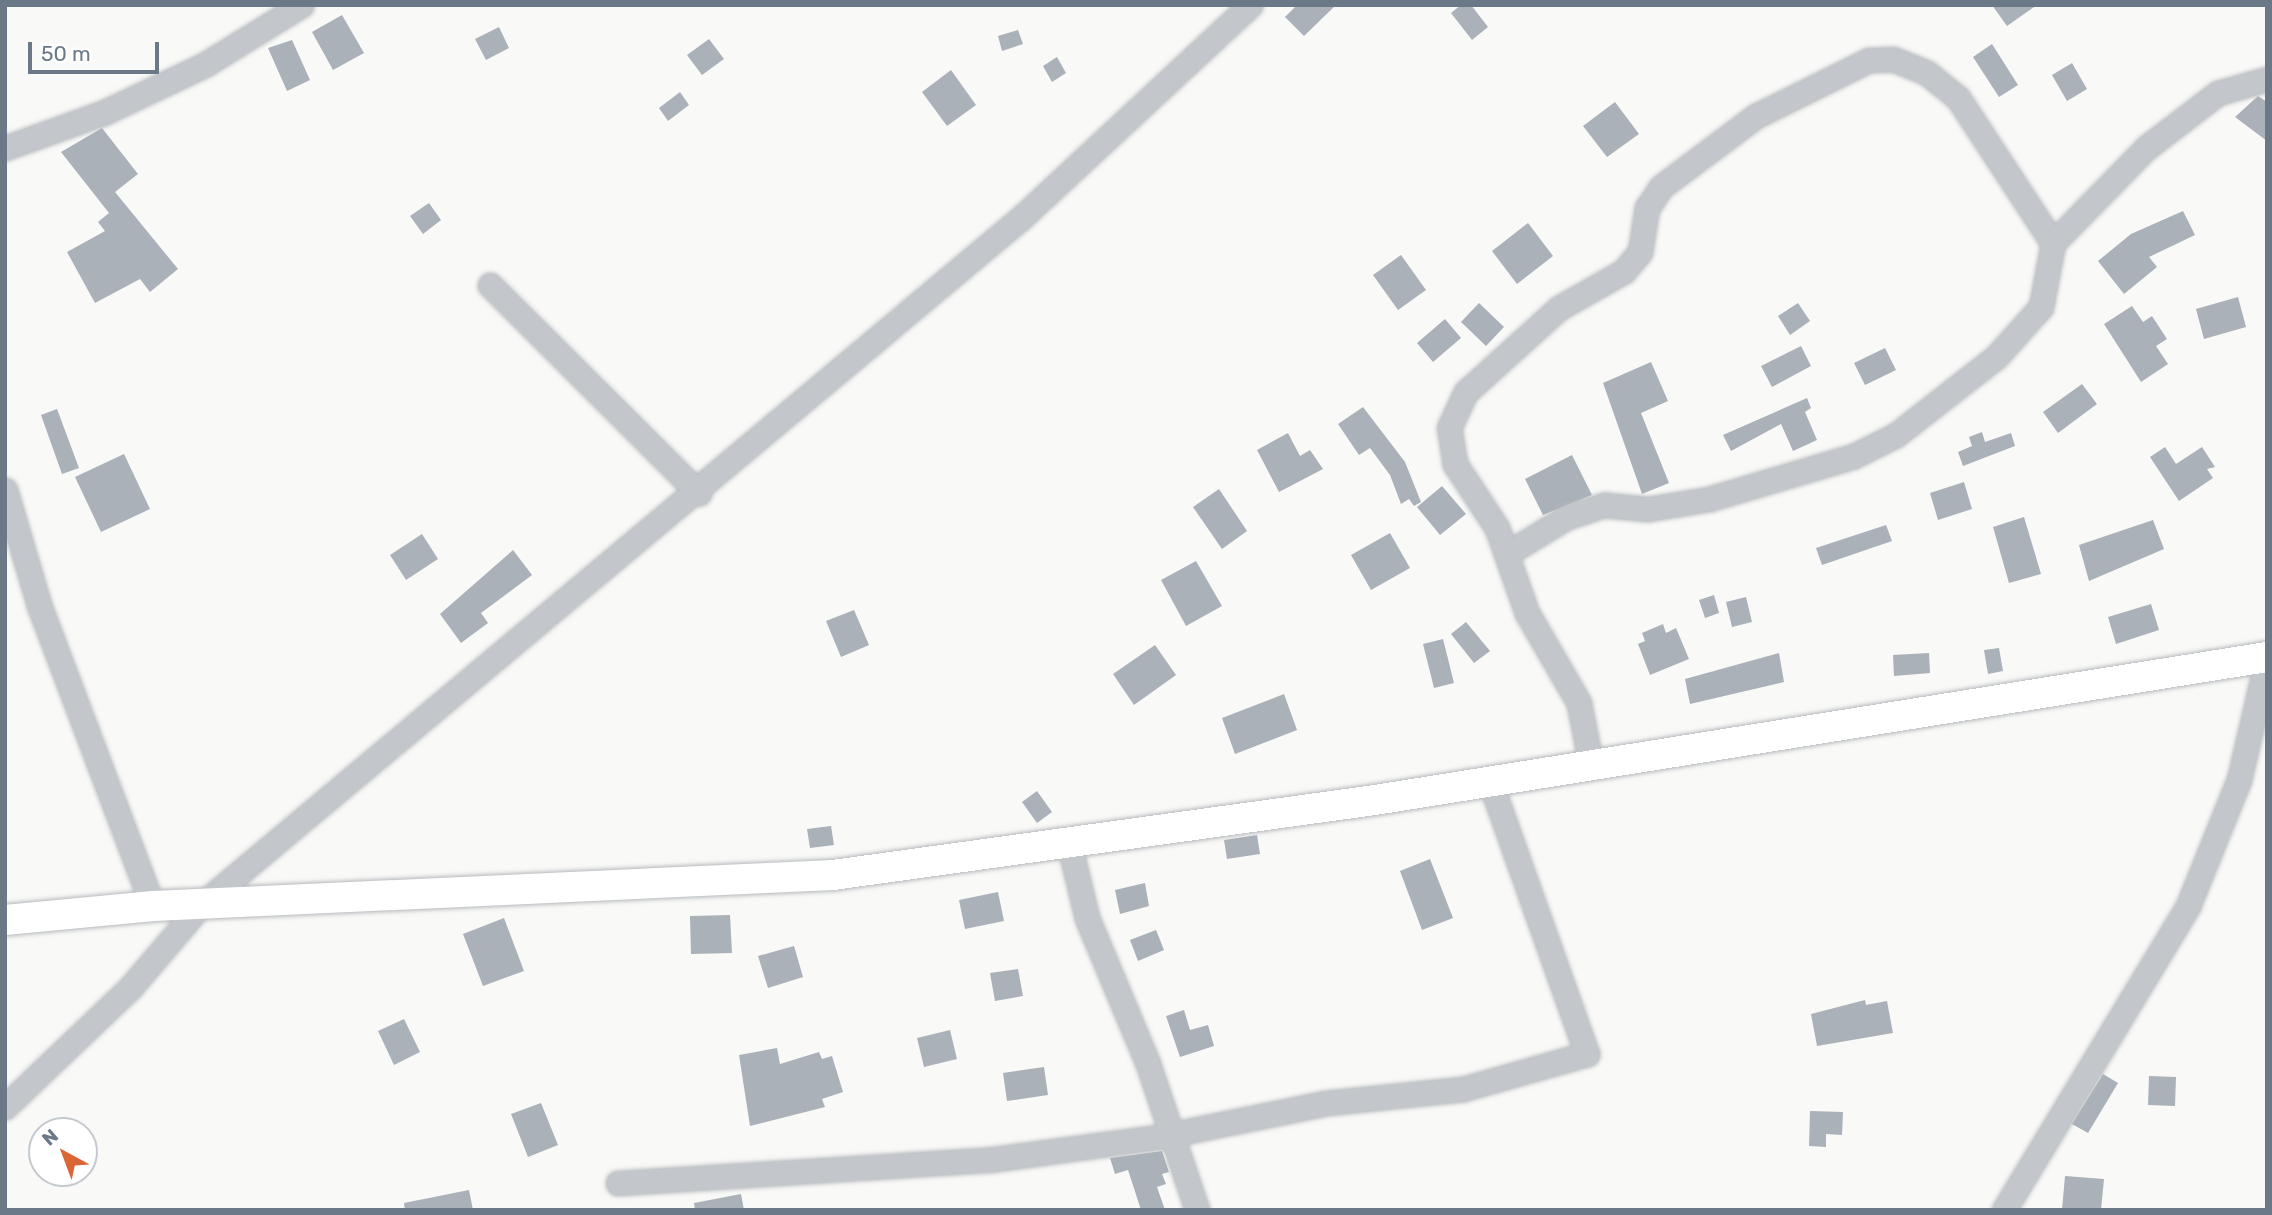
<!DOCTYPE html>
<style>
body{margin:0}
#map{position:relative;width:2272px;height:1215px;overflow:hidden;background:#f9f9f7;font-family:Rubik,sans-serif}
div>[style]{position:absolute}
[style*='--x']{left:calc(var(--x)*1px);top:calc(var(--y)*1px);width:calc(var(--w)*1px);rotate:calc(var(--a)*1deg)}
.building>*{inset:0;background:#aab1b8}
.roads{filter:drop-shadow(0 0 2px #b6babe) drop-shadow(0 0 2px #b6babe)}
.minor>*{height:23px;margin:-11.5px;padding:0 11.5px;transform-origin:11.5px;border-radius:11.5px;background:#c3c6ca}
.major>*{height:30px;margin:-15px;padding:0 15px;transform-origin:15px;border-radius:15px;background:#fff}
span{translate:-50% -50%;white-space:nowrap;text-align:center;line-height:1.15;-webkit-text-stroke:7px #fff;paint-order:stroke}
.frame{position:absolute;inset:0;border:7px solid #6a7887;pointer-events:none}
.north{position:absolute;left:28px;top:1117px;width:70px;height:70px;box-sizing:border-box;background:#fff;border:2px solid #c3c9cf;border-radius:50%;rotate:319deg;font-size:19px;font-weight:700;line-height:28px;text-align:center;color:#6a7887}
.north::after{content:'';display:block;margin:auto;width:24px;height:32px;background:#db6635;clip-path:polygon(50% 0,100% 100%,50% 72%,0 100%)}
.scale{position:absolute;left:28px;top:42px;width:131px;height:32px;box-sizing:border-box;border:4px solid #6a7887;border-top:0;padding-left:9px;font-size:21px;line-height:24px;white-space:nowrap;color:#6a7887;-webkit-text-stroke:5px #fff;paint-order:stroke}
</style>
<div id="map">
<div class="building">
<div style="clip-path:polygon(1297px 5px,1336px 5px,1304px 36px,1285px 17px)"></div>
<div style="clip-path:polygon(1461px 5px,1471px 5px,1488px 27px,1472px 40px,1451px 13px)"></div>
<div style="clip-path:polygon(1992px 5px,2037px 5px,2007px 26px)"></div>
<div style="clip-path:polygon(342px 15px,364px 53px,333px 70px,312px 32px)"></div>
<div style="clip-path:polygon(499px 27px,509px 48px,486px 60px,475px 39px)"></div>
<div style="clip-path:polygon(1018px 30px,1023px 44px,1002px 51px,998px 36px)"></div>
<div style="clip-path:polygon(709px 39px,724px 59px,702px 75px,687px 55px)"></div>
<div style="clip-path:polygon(292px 40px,310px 80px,287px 91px,268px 48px)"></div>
<div style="clip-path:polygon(1992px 44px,2018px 85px,1999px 97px,1973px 57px)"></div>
<div style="clip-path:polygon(1057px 57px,1066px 73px,1052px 82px,1043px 66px)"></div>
<div style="clip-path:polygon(2072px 63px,2087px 89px,2067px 101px,2052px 75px)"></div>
<div style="clip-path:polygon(951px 70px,976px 105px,947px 126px,922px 92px)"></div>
<div style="clip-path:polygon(680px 92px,689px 105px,668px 121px,659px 108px)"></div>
<div style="clip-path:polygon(2258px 96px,2267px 102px,2267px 141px,2235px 117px)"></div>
<div style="clip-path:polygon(1615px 102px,1639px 134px,1607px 157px,1583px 126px)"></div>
<div style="clip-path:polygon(102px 128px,138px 174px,115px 192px,178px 269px,150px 292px,140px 279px,95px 303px,67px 252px,105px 231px,98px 222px,109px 213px,61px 152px)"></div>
<div style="clip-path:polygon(429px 203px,441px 220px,423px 234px,410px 216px)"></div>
<div style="clip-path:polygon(2183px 211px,2195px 235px,2149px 257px,2157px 267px,2124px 294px,2098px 261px,2131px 234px)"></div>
<div style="clip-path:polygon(1528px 223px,1553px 256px,1517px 284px,1492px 251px)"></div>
<div style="clip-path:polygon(1401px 255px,1426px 290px,1398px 310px,1373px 275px)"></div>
<div style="clip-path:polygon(2238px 297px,2246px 327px,2204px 339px,2196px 309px)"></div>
<div style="clip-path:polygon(1479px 303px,1504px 327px,1486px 346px,1461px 322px)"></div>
<div style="clip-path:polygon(1798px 303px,1810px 321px,1790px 335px,1778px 316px)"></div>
<div style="clip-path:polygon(2132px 306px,2143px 322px,2152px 316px,2167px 339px,2156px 346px,2168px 364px,2141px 382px,2104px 324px)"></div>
<div style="clip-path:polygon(1445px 319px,1461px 338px,1433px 362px,1417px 343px)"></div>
<div style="clip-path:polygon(1801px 346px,1811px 366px,1772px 387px,1761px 366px)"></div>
<div style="clip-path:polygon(1885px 348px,1896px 370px,1865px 385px,1854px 363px)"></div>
<div style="clip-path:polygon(1651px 362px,1668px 401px,1641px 413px,1669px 483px,1642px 494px,1603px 383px)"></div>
<div style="clip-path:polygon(2082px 384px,2097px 404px,2058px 433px,2043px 412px)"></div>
<div style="clip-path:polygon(1807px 398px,1811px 408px,1805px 412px,1817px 440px,1793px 451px,1781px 424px,1731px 451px,1723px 435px)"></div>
<div style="clip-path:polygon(1363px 407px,1405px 462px,1421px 502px,1414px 506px,1409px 499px,1401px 504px,1390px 475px,1370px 448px,1359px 455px,1338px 424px)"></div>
<div style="clip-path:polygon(57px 409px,79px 468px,62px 474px,41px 415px)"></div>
<div style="clip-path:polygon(1982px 432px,1985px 442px,2011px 433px,2015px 446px,1963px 466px,1958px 452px,1972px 446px,1969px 437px)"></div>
<div style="clip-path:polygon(1288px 433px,1300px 456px,1310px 450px,1323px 469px,1279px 492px,1257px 450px)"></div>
<div style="clip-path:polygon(2165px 447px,2176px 464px,2202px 447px,2215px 467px,2207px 469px,2213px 478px,2179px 501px,2150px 457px)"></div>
<div style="clip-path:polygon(124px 454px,150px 509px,101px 532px,75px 477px)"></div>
<div style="clip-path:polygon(1572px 455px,1592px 495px,1543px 515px,1525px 479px)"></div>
<div style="clip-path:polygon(1964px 482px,1972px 509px,1938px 520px,1930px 493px)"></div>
<div style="clip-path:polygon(1442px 486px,1466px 514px,1440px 535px,1417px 507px)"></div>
<div style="clip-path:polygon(1219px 489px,1247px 531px,1222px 549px,1193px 507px)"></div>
<div style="clip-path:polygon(2024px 517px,2041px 574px,2009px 583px,1993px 527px)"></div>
<div style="clip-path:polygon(2153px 520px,2164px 549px,2089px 581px,2079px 545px)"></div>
<div style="clip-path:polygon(1886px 525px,1892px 541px,1822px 565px,1816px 548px)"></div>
<div style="clip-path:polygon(1390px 533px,1410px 568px,1371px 590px,1351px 555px)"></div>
<div style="clip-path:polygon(422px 534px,438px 559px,406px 580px,390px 555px)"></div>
<div style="clip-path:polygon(513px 550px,532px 575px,481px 613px,488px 623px,461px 643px,440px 614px)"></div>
<div style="clip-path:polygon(1196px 561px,1222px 606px,1186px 626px,1161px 580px)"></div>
<div style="clip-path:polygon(1714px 595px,1719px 613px,1705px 618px,1699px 600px)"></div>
<div style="clip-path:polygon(1746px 597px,1752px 622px,1732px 627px,1726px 602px)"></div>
<div style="clip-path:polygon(2151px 604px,2159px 630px,2116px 644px,2108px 617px)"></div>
<div style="clip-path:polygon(854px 610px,869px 645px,841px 657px,826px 621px)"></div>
<div style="clip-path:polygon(1466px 622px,1490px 651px,1474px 663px,1451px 634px)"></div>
<div style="clip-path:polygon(1663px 624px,1666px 633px,1676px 628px,1689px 659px,1650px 675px,1638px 644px,1645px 641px,1642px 633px)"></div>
<div style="clip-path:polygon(1443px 639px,1454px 683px,1434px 688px,1423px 644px)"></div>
<div style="clip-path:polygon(1155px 645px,1176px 675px,1134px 705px,1113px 674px)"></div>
<div style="clip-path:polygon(1999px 648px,2003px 671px,1988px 674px,1984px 650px)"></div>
<div style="clip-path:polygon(1779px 653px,1784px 682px,1690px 704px,1685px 679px)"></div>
<div style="clip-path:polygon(1929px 653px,1930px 673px,1894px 676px,1893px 655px)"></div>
<div style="clip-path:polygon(1284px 694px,1297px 730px,1235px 754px,1222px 718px)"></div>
<div style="clip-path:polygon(1037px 791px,1052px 812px,1037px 823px,1022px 802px)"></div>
<div style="clip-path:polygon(831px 826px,834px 845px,810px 848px,807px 829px)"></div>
<div style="clip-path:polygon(1257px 835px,1260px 854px,1227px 859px,1224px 840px)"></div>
<div style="clip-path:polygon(1430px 859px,1453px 918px,1422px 930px,1400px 871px)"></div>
<div style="clip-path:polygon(1145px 883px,1149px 906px,1120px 914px,1115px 890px)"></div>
<div style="clip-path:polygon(998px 892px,1004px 921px,965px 929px,959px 900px)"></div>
<div style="clip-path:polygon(730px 915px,732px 953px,691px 954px,690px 916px)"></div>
<div style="clip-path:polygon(504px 918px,524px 971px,483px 986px,463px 934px)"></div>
<div style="clip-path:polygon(1156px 930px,1164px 950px,1138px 961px,1130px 940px)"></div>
<div style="clip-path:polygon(794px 946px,803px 977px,768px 988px,758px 956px)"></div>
<div style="clip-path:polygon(1018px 969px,1023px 996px,995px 1001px,990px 973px)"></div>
<div style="clip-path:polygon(1865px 1000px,1866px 1005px,1887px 1001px,1893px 1033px,1817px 1046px,1811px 1014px)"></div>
<div style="clip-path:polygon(1184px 1010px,1190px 1030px,1208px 1025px,1214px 1046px,1180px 1057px,1166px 1016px)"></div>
<div style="clip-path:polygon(404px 1019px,420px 1052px,394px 1065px,378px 1031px)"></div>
<div style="clip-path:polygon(950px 1030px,957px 1059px,924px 1067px,917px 1038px)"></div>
<div style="clip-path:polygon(777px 1048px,780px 1064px,819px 1052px,822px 1059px,832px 1056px,843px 1092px,822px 1099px,825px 1107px,750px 1126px,739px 1055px)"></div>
<div style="clip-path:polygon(1044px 1067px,1048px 1095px,1007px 1101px,1003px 1073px)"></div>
<div style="clip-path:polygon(2103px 1074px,2118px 1083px,2088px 1133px,2072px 1124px)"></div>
<div style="clip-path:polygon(2149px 1076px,2176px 1077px,2175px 1106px,2148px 1105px)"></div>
<div style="clip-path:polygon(541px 1103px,558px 1145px,528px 1157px,511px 1114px)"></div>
<div style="clip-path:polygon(1810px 1111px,1843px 1112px,1842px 1135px,1826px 1134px,1826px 1147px,1809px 1146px)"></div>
<div style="clip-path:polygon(1162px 1151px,1169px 1172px,1162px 1174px,1166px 1184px,1157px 1187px,1165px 1210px,1141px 1210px,1128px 1170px,1115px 1174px,1110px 1158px)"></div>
<div style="clip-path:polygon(2065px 1176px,2104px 1179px,2101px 1210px,2062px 1210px)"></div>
<div style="clip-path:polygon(469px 1190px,473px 1210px,405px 1210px,404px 1203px)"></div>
<div style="clip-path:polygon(741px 1194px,744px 1210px,695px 1210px,694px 1203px)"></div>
</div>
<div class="roads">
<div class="minor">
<div style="--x:5;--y:148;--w:104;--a:-19.7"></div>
<div style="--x:103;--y:113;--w:114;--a:-25.4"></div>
<div style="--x:206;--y:64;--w:112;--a:-31.8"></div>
<div style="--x:490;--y:285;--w:295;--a:44.9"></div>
<div style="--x:5;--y:490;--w:120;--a:73.5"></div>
<div style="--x:39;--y:605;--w:322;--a:69.3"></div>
<div style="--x:1508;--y:553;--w:69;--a:-31.4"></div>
<div style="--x:1567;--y:517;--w:40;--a:-18"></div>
<div style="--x:1605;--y:505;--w:43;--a:5.3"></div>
<div style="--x:1648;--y:509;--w:62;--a:-9.3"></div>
<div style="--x:1709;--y:499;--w:151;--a:-16.5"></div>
<div style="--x:1854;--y:456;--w:47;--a:-26.6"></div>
<div style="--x:1896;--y:435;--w:128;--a:-38"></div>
<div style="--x:1997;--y:356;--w:66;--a:-48.1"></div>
<div style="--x:2041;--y:307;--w:65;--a:-79.4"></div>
<div style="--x:2053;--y:243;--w:133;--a:-45.6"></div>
<div style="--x:2146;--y:148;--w:91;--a:-37.4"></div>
<div style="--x:2218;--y:93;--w:51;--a:-15.9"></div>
<div style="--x:1591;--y:765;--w:63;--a:-101"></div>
<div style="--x:1579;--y:703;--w:104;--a:-120"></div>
<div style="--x:1527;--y:613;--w:90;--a:-109.4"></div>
<div style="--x:1497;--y:528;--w:77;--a:-123.3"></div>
<div style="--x:1455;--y:464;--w:36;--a:-99"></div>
<div style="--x:1449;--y:428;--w:40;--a:-65"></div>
<div style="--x:1466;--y:392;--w:125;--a:-42.1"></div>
<div style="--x:1559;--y:308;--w:75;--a:-29.6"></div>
<div style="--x:1624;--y:271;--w:25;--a:-50"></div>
<div style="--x:1640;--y:252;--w:45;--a:-81"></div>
<div style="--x:1647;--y:208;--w:25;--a:-56"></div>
<div style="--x:1661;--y:187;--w:119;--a:-36.8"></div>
<div style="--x:1756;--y:116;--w:126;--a:-26.4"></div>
<div style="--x:1869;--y:60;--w:24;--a:-2"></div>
<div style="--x:1893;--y:59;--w:37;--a:22"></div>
<div style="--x:1927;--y:73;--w:40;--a:39"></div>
<div style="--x:1958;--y:98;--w:173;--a:56.8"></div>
<div style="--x:1069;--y:843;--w:77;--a:76.5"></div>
<div style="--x:1087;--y:918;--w:158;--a:67.3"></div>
<div style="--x:1148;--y:1064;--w:154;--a:71.4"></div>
<div style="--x:5;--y:1107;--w:173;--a:-43.6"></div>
<div style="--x:130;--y:988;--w:109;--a:-49.5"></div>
<div style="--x:201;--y:905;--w:1070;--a:-39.96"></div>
<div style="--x:1021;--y:218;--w:313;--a:-42.9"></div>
<div style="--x:618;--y:1183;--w:371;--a:-3.6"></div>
<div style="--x:988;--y:1160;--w:173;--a:-7.7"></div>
<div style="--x:1159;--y:1137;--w:170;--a:-11.5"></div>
<div style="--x:1326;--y:1103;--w:138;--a:-5.8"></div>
<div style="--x:1463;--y:1089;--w:129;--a:-15.8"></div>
<div style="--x:1587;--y:1054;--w:290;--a:-109.6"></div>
<div style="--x:2004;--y:1210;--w:355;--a:-58.8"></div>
<div style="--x:2188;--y:906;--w:136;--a:-68"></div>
<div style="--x:2239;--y:780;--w:123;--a:-76.9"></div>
</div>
<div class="major">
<div style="--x:5;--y:920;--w:149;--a:-5.4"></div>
<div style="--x:153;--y:906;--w:681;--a:-2.61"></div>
<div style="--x:833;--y:875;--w:547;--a:-7.88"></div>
<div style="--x:1375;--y:800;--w:903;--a:-9.11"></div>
</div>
</div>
<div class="frame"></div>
<div class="north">N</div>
<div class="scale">50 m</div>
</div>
